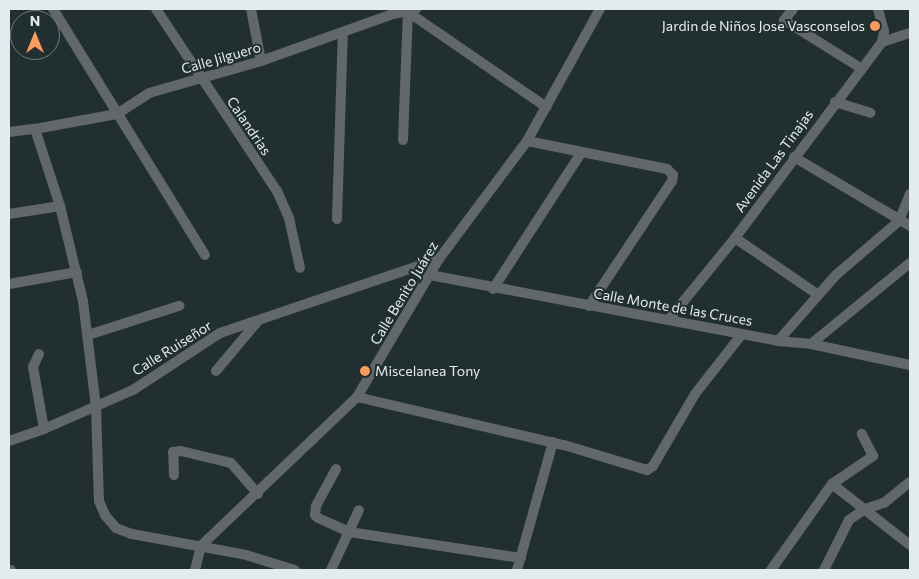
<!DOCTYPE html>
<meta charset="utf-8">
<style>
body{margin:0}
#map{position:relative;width:919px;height:579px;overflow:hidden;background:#222f31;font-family:Commissioner,sans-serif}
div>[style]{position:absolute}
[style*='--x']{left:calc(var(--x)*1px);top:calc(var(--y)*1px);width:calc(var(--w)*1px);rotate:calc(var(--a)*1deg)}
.minor>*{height:10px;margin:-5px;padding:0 5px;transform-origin:5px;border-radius:5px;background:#626869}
.dots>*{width:14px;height:14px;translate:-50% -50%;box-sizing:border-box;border:2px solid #222f31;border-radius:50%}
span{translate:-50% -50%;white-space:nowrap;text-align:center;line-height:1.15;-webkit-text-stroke:4px #222f31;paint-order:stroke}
.poi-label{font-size:14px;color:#e3eced}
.right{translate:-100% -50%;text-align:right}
.left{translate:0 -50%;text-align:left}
.street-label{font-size:14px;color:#e3eced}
.frame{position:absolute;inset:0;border:10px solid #e3eced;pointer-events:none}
.north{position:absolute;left:10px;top:10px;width:50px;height:50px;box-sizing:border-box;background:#222f31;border:1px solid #6f7b7c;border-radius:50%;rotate:0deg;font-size:14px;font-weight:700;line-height:20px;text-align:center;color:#e3eced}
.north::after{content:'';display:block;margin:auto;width:18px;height:22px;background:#ff9b5b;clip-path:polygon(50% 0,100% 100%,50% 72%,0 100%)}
</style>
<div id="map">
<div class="minor">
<div style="--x:53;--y:9;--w:289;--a:58.3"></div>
<div style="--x:156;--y:9;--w:219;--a:56.4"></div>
<div style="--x:277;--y:191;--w:30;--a:66"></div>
<div style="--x:289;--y:218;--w:51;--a:77.6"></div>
<div style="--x:251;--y:9;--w:53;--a:79.1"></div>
<div style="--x:793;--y:9;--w:14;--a:129"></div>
<div style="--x:784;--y:20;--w:92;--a:32.1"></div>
<div style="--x:878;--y:9;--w:23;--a:75"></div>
<div style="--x:884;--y:31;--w:11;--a:100"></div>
<div style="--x:835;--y:102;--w:37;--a:17"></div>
<div style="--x:35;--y:129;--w:81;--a:72"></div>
<div style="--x:60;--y:206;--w:98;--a:76.4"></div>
<div style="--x:83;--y:301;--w:107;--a:83"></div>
<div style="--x:96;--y:407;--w:94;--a:88.2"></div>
<div style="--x:99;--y:501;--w:15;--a:67"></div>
<div style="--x:105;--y:515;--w:17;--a:50"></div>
<div style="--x:116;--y:528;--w:17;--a:21"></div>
<div style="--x:132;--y:534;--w:116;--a:10.4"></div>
<div style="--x:246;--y:555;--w:51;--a:17"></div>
<div style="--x:9;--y:132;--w:26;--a:-7"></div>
<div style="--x:35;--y:129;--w:83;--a:-10.4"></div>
<div style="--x:117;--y:114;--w:38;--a:-33"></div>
<div style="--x:149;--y:93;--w:116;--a:-15.9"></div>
<div style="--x:261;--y:61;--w:137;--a:-19.6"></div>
<div style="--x:390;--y:15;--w:27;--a:-13"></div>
<div style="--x:403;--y:140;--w:128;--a:-87.8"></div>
<div style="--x:408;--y:12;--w:168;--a:34.5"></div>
<div style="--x:527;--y:141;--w:143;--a:11.3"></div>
<div style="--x:667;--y:169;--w:8;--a:45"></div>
<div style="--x:673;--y:175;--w:6;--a:99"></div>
<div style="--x:672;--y:181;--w:150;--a:123.6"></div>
<div style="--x:794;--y:157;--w:135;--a:30.7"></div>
<div style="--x:9;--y:214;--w:52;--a:-8.9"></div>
<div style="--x:337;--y:219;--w:186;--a:-88.2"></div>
<div style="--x:735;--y:238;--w:99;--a:34.3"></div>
<div style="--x:430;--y:275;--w:354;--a:10.7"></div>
<div style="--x:778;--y:341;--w:33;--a:5"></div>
<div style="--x:811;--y:344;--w:101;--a:12"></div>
<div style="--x:9;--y:284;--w:69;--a:-10"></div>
<div style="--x:493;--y:289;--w:162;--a:-57.1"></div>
<div style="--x:669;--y:319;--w:104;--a:-50.8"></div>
<div style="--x:735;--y:238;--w:245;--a:-53.1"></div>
<div style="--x:882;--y:42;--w:29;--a:-18"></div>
<div style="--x:88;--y:335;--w:96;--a:-17.7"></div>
<div style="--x:778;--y:341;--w:88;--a:-48.7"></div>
<div style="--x:836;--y:275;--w:83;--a:-40.6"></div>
<div style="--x:899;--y:221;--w:29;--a:-68"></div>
<div style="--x:811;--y:344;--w:128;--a:-39.3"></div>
<div style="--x:39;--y:354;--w:14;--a:115"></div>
<div style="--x:33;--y:367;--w:63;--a:79.9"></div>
<div style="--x:216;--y:371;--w:65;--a:-50"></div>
<div style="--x:357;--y:397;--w:212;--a:13.1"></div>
<div style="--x:564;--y:445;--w:87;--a:16.8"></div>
<div style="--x:647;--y:470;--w:7;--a:-34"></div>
<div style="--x:653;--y:466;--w:83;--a:-59.7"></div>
<div style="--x:695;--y:394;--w:76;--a:-51.9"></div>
<div style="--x:9;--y:441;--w:37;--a:-19"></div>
<div style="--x:44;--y:429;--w:97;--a:-23.7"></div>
<div style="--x:133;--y:390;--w:104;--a:-33.2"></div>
<div style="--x:220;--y:333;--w:231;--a:-18.7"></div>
<div style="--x:336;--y:469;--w:42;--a:118.4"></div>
<div style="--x:316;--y:506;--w:9;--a:96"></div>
<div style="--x:315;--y:515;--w:4;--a:45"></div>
<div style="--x:318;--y:518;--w:34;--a:24"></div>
<div style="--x:349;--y:532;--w:174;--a:8.6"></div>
<div style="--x:174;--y:475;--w:23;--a:-92"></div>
<div style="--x:173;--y:452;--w:8;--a:-7"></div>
<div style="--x:181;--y:451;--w:51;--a:13.5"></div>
<div style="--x:231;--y:463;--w:41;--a:48.9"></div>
<div style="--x:832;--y:484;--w:99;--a:38"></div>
<div style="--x:9;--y:570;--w:2;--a:0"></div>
<div style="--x:195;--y:570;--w:25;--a:-76"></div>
<div style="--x:201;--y:546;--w:10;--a:-45"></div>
<div style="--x:208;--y:539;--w:206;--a:-43.6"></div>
<div style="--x:357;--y:397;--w:161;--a:-59.3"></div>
<div style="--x:439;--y:259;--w:147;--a:-53.3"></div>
<div style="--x:527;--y:141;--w:151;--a:-61.1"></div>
<div style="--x:331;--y:570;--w:66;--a:-65"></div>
<div style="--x:517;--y:570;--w:133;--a:-74.3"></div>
<div style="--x:771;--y:570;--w:105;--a:-54.7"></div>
<div style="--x:832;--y:484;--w:50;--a:-34.3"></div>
<div style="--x:873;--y:456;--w:25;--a:-117"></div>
<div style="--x:824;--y:570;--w:56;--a:-63.4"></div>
<div style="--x:849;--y:520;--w:19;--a:-35"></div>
<div style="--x:865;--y:509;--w:20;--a:-18"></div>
<div style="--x:884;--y:503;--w:33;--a:-39"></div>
</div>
<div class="dots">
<div style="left:875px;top:26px;background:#ff9b5b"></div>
<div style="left:365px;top:371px;background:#ff9b5b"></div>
</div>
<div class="poi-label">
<span class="right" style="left:865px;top:26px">Jardin de Niños Jose Vasconselos</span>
<span class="left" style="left:375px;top:371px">Miscelanea Tony</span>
</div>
<div class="street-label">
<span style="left:221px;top:58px;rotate:-16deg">Calle Jilguero</span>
<span style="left:249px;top:126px;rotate:56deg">Calandrias</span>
<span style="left:774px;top:161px;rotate:-54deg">Avenida Las Tinajas</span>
<span style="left:404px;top:293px;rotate:-59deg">Calle Benito Juárez</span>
<span style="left:673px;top:307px;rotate:10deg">Calle Monte de las Cruces</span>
<span style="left:172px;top:348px;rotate:-32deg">Calle Ruiseñor</span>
</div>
<div class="frame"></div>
<div class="north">N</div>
</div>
